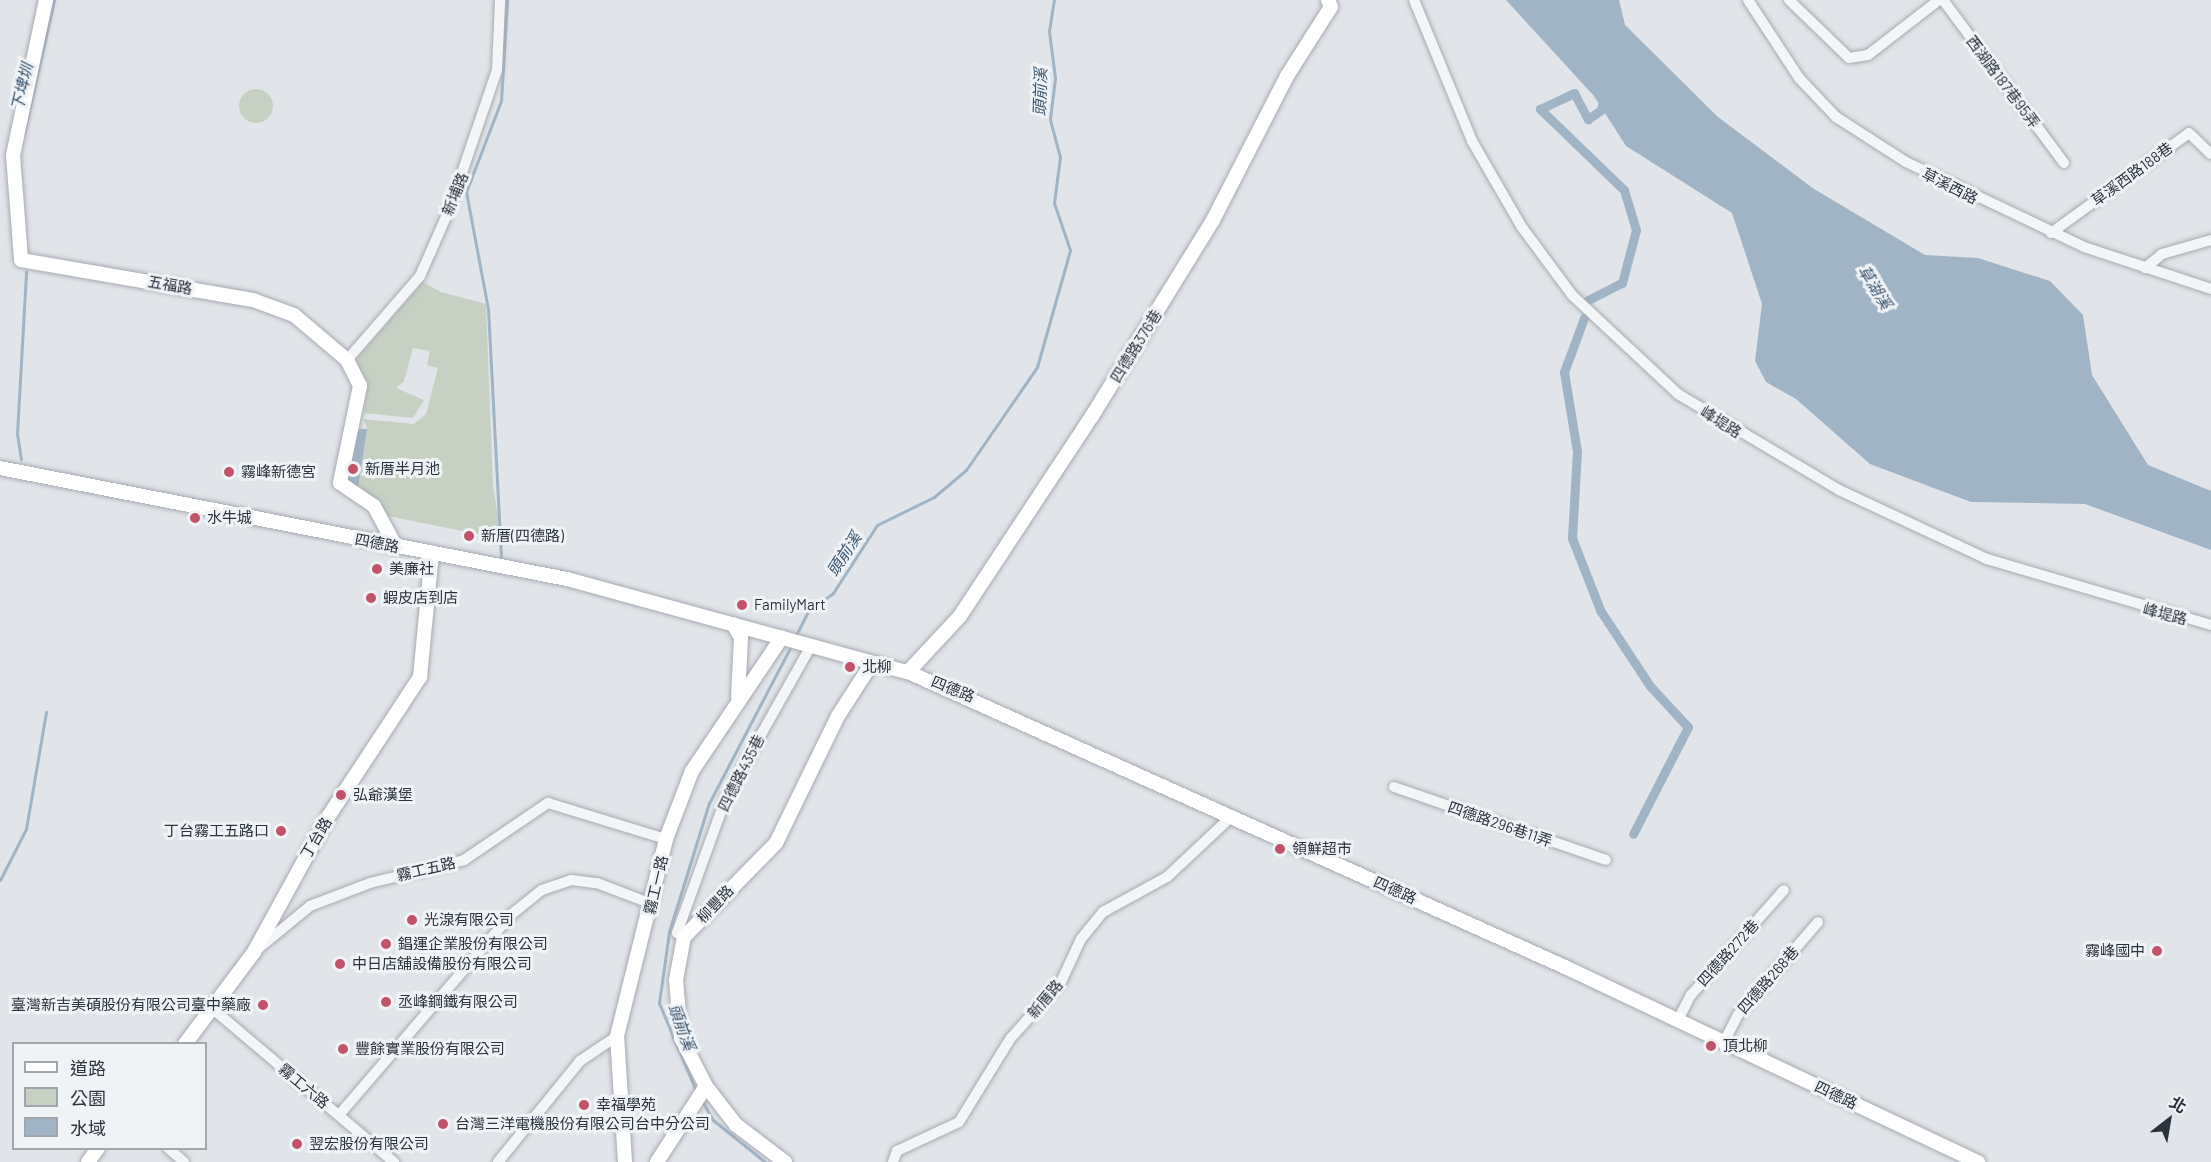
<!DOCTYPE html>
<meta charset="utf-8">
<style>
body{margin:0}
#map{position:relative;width:2211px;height:1162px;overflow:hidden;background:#e1e4e8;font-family:Barlow,"Noto Sans TC",sans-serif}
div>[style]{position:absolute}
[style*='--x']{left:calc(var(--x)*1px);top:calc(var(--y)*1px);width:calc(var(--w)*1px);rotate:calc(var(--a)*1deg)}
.green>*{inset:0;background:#c7d1c3}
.round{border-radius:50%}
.water>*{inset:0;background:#a0b4c5}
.stream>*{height:3px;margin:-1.5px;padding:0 1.5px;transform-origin:1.5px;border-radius:1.5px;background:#a0b4c5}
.canal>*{height:9px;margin:-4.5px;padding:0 4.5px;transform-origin:4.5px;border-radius:4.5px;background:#a0b4c5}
.roads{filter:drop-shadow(0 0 2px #a7abb2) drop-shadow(0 0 2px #a7abb2)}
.street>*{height:10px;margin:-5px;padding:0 5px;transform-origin:5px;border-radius:5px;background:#f3f5f7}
.secondary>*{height:14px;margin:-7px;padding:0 7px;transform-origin:7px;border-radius:7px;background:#fff}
.dots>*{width:16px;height:16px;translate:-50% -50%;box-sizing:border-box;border:3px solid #f0f3f6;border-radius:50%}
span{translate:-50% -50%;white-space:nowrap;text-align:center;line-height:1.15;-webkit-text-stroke:6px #f0f3f6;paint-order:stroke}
.street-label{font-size:15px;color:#2b333e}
.poi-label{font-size:15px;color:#2b333e}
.left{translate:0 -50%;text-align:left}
.right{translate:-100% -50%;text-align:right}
.water-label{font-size:16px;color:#39546e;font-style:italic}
.legend{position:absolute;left:12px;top:1042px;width:195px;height:108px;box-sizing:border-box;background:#f0f3f6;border:2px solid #a1a6ac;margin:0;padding:8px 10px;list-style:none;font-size:18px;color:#2b333e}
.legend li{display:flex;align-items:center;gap:12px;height:30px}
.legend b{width:30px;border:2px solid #a1a6ac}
.north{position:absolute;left:2139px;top:1090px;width:60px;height:60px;-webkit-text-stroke:4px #f0f3f6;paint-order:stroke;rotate:31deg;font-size:16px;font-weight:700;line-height:24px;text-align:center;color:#2b333e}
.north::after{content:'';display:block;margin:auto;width:21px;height:27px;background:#2b333e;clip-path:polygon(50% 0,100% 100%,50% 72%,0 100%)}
</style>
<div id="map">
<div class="green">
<div class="round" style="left:239px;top:89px;width:34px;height:34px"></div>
<div style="clip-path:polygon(423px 282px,441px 292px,486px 304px,493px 486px,502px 539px,388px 516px,357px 495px,367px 427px,363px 419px,414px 424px,426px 414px,438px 368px,427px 365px,430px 351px,413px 348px,404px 381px,396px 388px,424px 400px,413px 418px,364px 413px,368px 382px,357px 365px,359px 356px)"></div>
</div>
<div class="water">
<div style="clip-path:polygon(1506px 0,1619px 0,1625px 25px,1718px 117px,1814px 189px,1925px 255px,1978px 258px,2050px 281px,2083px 315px,2092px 375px,2148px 465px,2211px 491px,2211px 550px,2085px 504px,1971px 502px,1870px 464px,1796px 399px,1766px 382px,1755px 361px,1762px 304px,1732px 213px,1626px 146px,1594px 96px)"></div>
<div style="clip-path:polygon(360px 429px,367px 429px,357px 495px,346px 478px,354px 434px)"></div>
</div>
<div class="stream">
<div style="--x:24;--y:133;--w:136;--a:-77.3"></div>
<div style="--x:21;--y:459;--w:25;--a:-99"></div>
<div style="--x:17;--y:434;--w:163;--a:-86.8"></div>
<div style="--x:501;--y:557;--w:248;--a:-93"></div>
<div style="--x:488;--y:309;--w:119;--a:-100.6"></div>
<div style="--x:466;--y:192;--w:97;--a:-69"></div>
<div style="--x:501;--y:101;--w:101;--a:-86.6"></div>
<div style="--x:795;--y:637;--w:30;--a:-63"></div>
<div style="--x:809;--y:610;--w:29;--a:-35"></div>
<div style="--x:833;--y:593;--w:81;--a:-57.1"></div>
<div style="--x:877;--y:525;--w:64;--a:-26.2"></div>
<div style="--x:934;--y:497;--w:42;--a:-40.2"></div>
<div style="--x:966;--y:470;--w:125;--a:-55.4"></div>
<div style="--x:1037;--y:367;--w:122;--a:-74.2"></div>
<div style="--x:1070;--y:250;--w:50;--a:-108.8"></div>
<div style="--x:1054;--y:203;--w:46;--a:-82.6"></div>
<div style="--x:1060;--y:157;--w:39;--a:-105"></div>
<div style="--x:1050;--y:119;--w:41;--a:-83"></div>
<div style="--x:1055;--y:78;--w:47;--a:-97.3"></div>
<div style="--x:1049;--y:31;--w:31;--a:-81"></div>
<div style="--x:0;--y:880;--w:57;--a:-63"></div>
<div style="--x:26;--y:829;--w:119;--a:-80.3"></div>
<div style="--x:697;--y:1093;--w:98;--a:-112.9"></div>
<div style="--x:659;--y:1003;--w:72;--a:-82"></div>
<div style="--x:669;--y:932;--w:135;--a:-72.8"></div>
<div style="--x:709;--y:803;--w:177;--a:-62.4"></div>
<div style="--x:702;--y:1101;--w:22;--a:60"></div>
<div style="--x:713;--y:1120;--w:67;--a:38.9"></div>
</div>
<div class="canal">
<div style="--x:1588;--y:300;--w:38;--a:-27"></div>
<div style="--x:1622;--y:283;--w:55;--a:-75.2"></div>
<div style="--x:1636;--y:230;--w:42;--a:-106.7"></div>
<div style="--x:1624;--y:190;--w:117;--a:-136"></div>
<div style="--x:1540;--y:109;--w:38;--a:-25"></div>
<div style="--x:1574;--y:93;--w:30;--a:62"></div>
<div style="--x:1588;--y:119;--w:16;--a:-35"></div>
<div style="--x:1601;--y:110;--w:14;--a:-78"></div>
<div style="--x:1584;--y:318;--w:58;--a:110.3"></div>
<div style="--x:1564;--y:372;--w:80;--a:80.7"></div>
<div style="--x:1577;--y:451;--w:87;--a:93.3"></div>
<div style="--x:1572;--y:538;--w:77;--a:68.7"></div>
<div style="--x:1600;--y:610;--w:91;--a:56.7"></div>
<div style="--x:1650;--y:686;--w:56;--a:47.2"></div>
<div style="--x:1688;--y:727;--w:120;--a:117.2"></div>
</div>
<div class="roads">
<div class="street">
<div style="--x:1414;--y:0;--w:152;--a:67.6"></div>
<div style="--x:1472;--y:141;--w:98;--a:60"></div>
<div style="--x:1521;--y:226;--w:86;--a:53.5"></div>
<div style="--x:1572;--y:295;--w:145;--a:43"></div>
<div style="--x:1678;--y:394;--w:187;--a:30.8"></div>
<div style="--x:1839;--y:490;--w:163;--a:25"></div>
<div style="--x:1987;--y:559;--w:234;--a:16.4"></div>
<div style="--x:1748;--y:0;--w:93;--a:56.8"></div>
<div style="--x:1799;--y:78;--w:54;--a:46.5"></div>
<div style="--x:1836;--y:117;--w:83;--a:32.7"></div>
<div style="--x:1906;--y:162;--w:197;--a:25.5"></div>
<div style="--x:2084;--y:247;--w:134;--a:18.3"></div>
<div style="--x:1789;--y:0;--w:83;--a:44"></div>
<div style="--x:1849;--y:58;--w:19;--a:-9"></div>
<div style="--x:1868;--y:55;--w:90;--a:-37.8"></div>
<div style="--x:1943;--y:0;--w:203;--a:53.4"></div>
<div style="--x:2051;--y:233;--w:170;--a:-35.9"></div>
<div style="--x:2189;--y:133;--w:30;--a:44"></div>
<div style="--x:2145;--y:268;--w:22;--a:-39"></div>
<div style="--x:2162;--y:254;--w:51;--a:-15.9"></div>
<div style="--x:347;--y:360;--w:111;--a:-49"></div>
<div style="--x:420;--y:276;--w:74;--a:-66.2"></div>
<div style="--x:450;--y:208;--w:146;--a:-71.2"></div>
<div style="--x:497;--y:70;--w:70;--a:-87.5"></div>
<div style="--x:1394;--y:787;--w:224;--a:19"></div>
<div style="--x:684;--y:937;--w:8;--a:-150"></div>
<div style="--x:677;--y:933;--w:147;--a:-70.1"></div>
<div style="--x:727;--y:795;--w:171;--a:-60.6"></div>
<div style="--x:259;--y:948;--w:66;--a:-39.5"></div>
<div style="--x:310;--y:906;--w:64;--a:-21"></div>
<div style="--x:370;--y:883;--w:97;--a:-13.7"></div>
<div style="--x:464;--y:860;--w:102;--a:-34.2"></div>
<div style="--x:548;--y:803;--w:123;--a:17"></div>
<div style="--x:214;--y:1010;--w:236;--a:40.2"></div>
<div style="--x:1678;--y:1020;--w:28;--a:-63"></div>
<div style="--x:1691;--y:995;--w:140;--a:-48.5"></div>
<div style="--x:1724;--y:1042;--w:29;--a:-63"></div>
<div style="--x:1737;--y:1016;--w:124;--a:-49.2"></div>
<div style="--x:339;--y:1115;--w:265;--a:-49.3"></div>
<div style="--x:512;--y:914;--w:38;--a:-39"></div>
<div style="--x:542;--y:890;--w:31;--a:-19"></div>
<div style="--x:571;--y:880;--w:26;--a:7"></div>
<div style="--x:597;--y:883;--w:59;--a:20.9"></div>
<div style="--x:168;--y:1148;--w:21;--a:41"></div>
<div style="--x:498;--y:1162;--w:130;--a:-50.9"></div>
<div style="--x:580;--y:1061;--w:45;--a:-34"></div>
<div style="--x:893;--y:1162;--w:12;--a:-70"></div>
<div style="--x:897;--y:1151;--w:68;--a:-25.1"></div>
<div style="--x:959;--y:1122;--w:97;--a:-58.4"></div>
<div style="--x:1010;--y:1039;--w:76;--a:-48.2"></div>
<div style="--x:1061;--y:982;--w:47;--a:-65.1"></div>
<div style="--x:1081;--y:939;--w:35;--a:-51"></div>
<div style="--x:1103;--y:912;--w:73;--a:-28.7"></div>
<div style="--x:1167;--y:877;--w:88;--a:-43.2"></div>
</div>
<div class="secondary">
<div style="--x:46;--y:0;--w:158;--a:102"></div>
<div style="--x:13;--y:155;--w:105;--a:85.6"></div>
<div style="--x:21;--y:260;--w:235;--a:9.8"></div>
<div style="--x:253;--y:300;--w:44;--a:20.1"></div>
<div style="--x:294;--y:315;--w:70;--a:40.3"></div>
<div style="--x:347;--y:360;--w:29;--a:63"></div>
<div style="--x:360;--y:386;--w:99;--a:101.7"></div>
<div style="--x:340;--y:483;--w:41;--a:34.1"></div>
<div style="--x:374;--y:506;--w:47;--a:61.8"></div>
<div style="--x:0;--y:468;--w:578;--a:11.08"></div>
<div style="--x:567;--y:579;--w:353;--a:15.3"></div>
<div style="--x:908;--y:672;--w:720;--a:24.18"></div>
<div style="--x:1565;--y:967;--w:457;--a:25.3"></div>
<div style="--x:733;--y:624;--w:16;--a:60"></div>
<div style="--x:741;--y:638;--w:59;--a:92.9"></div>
<div style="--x:908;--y:672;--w:76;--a:-47.1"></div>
<div style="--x:960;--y:616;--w:240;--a:-56.6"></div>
<div style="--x:1092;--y:416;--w:230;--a:-58.3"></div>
<div style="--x:1213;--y:220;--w:162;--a:-62.8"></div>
<div style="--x:1287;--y:76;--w:82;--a:-57.5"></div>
<div style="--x:1331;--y:7;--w:8;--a:-113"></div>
<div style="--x:185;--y:1044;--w:115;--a:-53.1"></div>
<div style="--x:254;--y:952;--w:154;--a:-61.3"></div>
<div style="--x:328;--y:817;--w:168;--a:-56.7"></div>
<div style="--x:420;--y:677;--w:125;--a:-84.5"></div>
<div style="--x:88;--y:1162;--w:17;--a:-54"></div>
<div style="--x:625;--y:1162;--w:126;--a:-93.6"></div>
<div style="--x:617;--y:1036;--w:203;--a:-76"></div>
<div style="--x:666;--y:839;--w:73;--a:-69.1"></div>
<div style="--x:692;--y:771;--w:161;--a:-56.1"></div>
<div style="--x:657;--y:1162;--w:90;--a:-57.2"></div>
<div style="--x:785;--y:1162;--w:61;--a:-142.9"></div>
<div style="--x:736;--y:1125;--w:49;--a:-127.6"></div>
<div style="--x:706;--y:1086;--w:54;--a:-117.5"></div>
<div style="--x:681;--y:1038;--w:58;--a:-94.9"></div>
<div style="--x:676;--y:980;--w:44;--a:-79.5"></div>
<div style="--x:684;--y:937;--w:132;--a:-45.6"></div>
<div style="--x:776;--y:843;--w:141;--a:-64"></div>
<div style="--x:838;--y:716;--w:63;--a:-57.3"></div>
</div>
</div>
<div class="dots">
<div style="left:353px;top:469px;background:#c1526a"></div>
<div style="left:229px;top:472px;background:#c1526a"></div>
<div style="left:195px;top:518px;background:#c1526a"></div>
<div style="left:469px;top:536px;background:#c1526a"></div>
<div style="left:377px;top:569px;background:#c1526a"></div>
<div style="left:371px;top:598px;background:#c1526a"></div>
<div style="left:742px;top:605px;background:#c1526a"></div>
<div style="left:850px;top:667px;background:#c1526a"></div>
<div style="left:341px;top:795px;background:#c1526a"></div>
<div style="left:281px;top:831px;background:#c1526a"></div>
<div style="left:1280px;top:849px;background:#c1526a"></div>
<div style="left:412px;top:920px;background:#c1526a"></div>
<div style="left:386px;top:944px;background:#c1526a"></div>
<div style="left:2157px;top:951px;background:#c1526a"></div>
<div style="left:340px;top:964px;background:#c1526a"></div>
<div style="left:386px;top:1002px;background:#c1526a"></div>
<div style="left:263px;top:1005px;background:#c1526a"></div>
<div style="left:1711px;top:1046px;background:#c1526a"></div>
<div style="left:343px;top:1049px;background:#c1526a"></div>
<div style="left:584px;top:1105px;background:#c1526a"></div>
<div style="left:443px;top:1124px;background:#c1526a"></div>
<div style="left:297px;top:1144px;background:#c1526a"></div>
</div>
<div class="street-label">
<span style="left:2003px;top:82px;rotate:53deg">西湖路187巷95弄</span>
<span style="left:2132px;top:174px;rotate:-36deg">草溪西路188巷</span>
<span style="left:1950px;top:186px;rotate:27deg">草溪西路</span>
<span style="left:455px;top:194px;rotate:-68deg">新埔路</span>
<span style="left:170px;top:285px;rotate:10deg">五福路</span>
<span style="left:1136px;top:346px;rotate:-58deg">四德路376巷</span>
<span style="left:1721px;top:422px;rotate:32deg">峰堤路</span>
<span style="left:377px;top:543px;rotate:11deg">四德路</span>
<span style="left:2165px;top:614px;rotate:14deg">峰堤路</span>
<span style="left:953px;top:689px;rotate:22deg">四德路</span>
<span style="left:741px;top:773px;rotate:-63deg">四德路435巷</span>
<span style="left:1500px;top:824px;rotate:19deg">四德路296巷11弄</span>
<span style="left:316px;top:838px;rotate:-59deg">丁台路</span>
<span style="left:426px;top:869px;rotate:-13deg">霧工五路</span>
<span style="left:656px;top:885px;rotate:-77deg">霧工一路</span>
<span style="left:1395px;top:890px;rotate:24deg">四德路</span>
<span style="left:715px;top:904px;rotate:-46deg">柳豐路</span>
<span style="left:1728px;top:953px;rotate:-48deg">四德路272巷</span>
<span style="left:1768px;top:980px;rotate:-49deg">四德路268巷</span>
<span style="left:1045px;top:999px;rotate:-50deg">新厝路</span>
<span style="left:304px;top:1086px;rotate:40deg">霧工六路</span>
<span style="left:1836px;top:1095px;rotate:25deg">四德路</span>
</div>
<div class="poi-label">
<span class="left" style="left:365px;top:469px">新厝半月池</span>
<span class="left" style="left:241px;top:472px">霧峰新德宮</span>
<span class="left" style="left:207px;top:518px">水牛城</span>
<span class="left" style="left:481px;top:536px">新厝(四德路)</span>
<span class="left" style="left:389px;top:569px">美廉社</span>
<span class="left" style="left:383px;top:598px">蝦皮店到店</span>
<span class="left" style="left:754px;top:605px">FamilyMart</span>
<span class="left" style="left:862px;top:667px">北柳</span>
<span class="left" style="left:353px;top:795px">弘爺漢堡</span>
<span class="right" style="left:269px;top:831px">丁台霧工五路口</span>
<span class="left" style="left:1292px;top:849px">領鮮超市</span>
<span class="left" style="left:424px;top:920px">光湶有限公司</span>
<span class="left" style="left:398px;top:944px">錩運企業股份有限公司</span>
<span class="right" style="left:2145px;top:951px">霧峰國中</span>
<span class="left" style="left:352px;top:964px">中日店舖設備股份有限公司</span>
<span class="left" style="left:398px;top:1002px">丞峰鋼鐵有限公司</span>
<span class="right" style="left:251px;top:1005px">臺灣新吉美碩股份有限公司臺中藥廠</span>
<span class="left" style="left:1723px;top:1046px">頂北柳</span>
<span class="left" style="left:355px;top:1049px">豐餘實業股份有限公司</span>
<span class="left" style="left:596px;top:1105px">幸福學苑</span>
<span class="left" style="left:455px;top:1124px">台灣三洋電機股份有限公司台中分公司</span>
<span class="left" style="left:309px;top:1144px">翌宏股份有限公司</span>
</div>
<div class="water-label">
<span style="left:22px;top:87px;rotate:-77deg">下埤圳</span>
<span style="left:1040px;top:92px;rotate:-88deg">頭前溪</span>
<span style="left:1875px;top:287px;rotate:58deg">草湖溪</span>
<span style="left:844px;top:554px;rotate:-57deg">頭前溪</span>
<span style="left:682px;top:1027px;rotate:70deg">頭前溪</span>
</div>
<ul class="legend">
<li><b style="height:8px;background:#fff"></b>道路</li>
<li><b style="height:16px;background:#c7d1c3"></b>公園</li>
<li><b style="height:16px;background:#a0b4c5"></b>水域</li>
</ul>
<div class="north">北</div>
</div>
